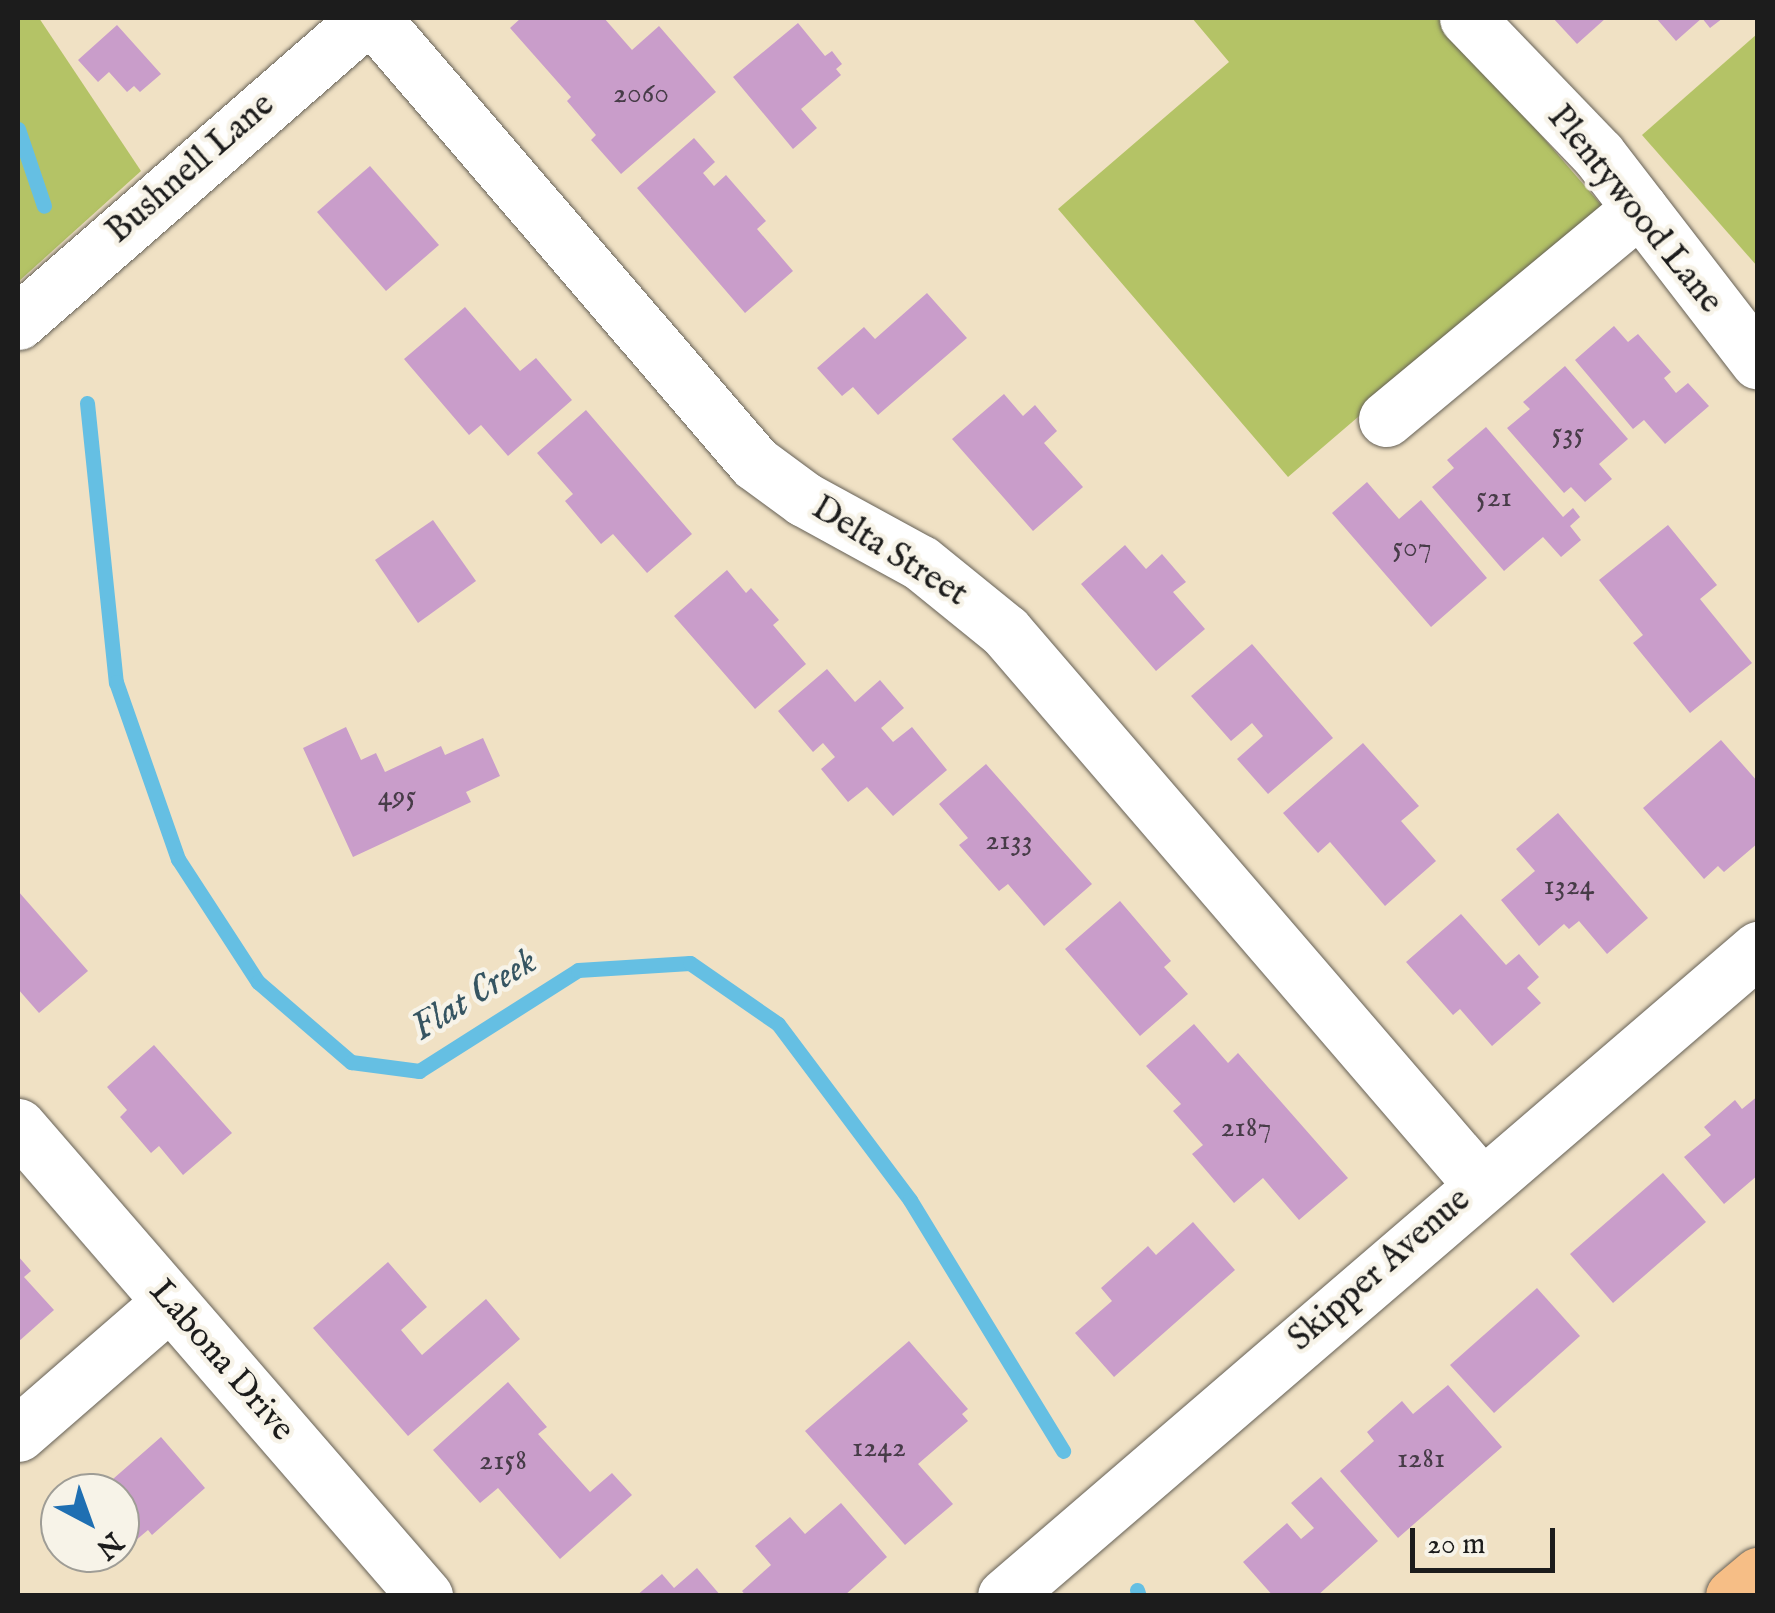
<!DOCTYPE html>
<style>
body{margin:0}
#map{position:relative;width:1775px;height:1613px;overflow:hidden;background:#f0e1c4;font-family:"IM FELL English",serif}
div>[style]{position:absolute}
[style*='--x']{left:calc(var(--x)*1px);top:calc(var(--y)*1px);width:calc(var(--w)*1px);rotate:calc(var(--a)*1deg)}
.green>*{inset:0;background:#b4c366}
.stream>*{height:15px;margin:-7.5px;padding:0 7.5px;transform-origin:7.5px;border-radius:7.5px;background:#65bfe3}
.building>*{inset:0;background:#c99dca}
.roads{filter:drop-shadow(0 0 2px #666157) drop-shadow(0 0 2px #666157)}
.minor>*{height:55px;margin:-27.5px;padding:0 27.5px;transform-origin:27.5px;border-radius:27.5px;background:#fff}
.highway>*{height:55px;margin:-27.5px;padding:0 27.5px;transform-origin:27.5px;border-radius:27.5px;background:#f6be86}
span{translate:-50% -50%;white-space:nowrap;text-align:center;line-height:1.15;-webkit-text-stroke:9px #f7f3e8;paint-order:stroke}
.number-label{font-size:30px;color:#473c48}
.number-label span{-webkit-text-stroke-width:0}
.street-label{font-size:35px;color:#1c1c1c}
.water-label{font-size:38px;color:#365562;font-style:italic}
.frame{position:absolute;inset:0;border:20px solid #1c1c1c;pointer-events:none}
.north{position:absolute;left:40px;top:1473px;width:100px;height:100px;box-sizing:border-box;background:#f7f3e8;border:2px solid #9f9d96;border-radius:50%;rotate:139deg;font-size:28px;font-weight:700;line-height:40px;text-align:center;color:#1c1c1c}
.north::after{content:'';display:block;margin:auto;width:35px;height:45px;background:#1f6fb2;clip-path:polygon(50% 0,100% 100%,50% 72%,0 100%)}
.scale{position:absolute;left:1410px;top:1528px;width:145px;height:45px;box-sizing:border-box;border:5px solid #1c1c1c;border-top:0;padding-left:12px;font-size:30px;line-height:35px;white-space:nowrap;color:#1c1c1c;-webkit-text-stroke:8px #f7f3e8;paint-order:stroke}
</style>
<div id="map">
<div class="green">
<div style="clip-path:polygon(18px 18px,39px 18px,141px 171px,18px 282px)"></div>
<div style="clip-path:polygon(1192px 18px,1440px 18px,1603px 207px,1288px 477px,1058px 209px,1229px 62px)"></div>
<div style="clip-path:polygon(1757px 34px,1757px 266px,1642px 135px)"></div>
</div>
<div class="stream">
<div style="--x:18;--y:129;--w:81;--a:71.3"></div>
<div style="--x:87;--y:403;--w:281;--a:84.1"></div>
<div style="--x:116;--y:682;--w:188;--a:70.7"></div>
<div style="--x:178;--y:859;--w:147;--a:57"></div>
<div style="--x:258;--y:982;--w:123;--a:40.7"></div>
<div style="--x:351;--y:1062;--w:69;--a:7.5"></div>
<div style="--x:419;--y:1071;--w:188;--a:-32.4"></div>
<div style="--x:578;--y:970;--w:112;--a:-3.6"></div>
<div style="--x:690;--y:963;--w:107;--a:34.7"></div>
<div style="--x:778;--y:1024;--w:220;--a:53.1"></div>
<div style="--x:910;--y:1200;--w:294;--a:58.6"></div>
<div style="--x:1137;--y:1590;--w:6;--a:72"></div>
</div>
<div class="building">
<div style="clip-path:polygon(521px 18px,604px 18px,632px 50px,659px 26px,716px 92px,621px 174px,591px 140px,596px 135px,567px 101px,571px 97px,510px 28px)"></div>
<div style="clip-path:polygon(1553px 18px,1606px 18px,1577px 44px)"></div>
<div style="clip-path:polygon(1656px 18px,1723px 18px,1710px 28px,1702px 18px,1676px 41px)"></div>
<div style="clip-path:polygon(798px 23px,825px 56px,832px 51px,842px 64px,836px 69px,841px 75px,801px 109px,817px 128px,793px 149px,733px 77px)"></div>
<div style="clip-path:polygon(117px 25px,161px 74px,140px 92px,134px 86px,127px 92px,109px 72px,98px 82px,78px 60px)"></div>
<div style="clip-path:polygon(694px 138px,715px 162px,703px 173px,714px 186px,726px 175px,766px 221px,757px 229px,793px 271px,745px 313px,637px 188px)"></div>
<div style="clip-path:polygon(370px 166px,439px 245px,386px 291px,317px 212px)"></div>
<div style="clip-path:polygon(927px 293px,967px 338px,878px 415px,853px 387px,842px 396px,817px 368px,864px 327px,875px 339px)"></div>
<div style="clip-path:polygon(465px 307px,520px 371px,536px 358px,572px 400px,508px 456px,481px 425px,469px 435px,404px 359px)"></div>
<div style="clip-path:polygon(1614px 326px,1628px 342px,1638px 334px,1671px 372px,1664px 378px,1676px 393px,1688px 383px,1709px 406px,1665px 444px,1644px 420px,1633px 429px,1575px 360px)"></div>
<div style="clip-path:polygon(1565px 366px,1628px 439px,1599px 464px,1612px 479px,1585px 502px,1571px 487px,1564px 493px,1507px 428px,1530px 409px,1523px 402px)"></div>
<div style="clip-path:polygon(1004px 394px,1023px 416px,1035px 405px,1057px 431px,1044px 443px,1083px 487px,1033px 531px,952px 439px)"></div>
<div style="clip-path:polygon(586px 410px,692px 534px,647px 573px,613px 534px,601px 544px,565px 501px,573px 494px,537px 453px)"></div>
<div style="clip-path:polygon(1486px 427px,1563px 517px,1573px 508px,1580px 517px,1570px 526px,1581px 540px,1561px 557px,1543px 537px,1504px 571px,1432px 487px,1454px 468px,1447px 460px)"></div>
<div style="clip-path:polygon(1367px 482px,1399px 519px,1421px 500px,1487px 578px,1431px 627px,1332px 513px)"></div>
<div style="clip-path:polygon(433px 520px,476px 581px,418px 623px,375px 560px)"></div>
<div style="clip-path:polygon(1668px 525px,1717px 585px,1700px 599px,1752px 663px,1690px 713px,1633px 643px,1643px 635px,1599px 580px)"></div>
<div style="clip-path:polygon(1125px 545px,1146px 569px,1162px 554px,1186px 582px,1173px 592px,1205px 629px,1156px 671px,1081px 584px)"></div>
<div style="clip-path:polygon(727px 570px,746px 593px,751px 588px,779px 620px,773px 625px,806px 664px,755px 709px,674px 616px)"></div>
<div style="clip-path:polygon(1252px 644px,1333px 738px,1268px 794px,1237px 759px,1263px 736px,1252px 723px,1231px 741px,1191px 696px)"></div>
<div style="clip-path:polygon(827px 669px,855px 702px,880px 680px,904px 708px,881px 728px,893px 742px,912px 727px,947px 770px,893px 816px,867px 787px,848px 802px,821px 769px,835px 757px,823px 743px,813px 752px,778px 711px)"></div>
<div style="clip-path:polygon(346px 727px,361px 760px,376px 753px,385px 772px,441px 746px,445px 755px,483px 738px,500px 776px,466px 792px,471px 802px,353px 857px,303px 748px)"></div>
<div style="clip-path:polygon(1721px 740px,1758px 782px,1758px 843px,1724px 872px,1718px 866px,1704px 879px,1643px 808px)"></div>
<div style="clip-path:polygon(1363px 743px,1419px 806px,1401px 821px,1436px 861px,1385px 906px,1330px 842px,1318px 853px,1283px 813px)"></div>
<div style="clip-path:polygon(986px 764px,1092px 884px,1044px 926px,1008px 884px,999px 891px,959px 845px,968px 838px,939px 804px)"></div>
<div style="clip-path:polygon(1558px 813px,1648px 918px,1607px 954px,1579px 921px,1569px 929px,1564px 924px,1539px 946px,1501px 900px,1535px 871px,1516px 849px)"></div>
<div style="clip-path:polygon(18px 891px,88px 971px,39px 1013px,18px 989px)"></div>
<div style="clip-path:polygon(1120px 901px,1171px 961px,1164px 967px,1188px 994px,1140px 1036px,1065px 949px)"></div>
<div style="clip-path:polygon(1461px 914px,1506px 965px,1519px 954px,1539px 977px,1527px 988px,1541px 1003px,1492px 1046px,1460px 1009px,1453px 1015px,1406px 962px)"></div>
<div style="clip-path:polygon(1194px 1024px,1228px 1063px,1238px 1053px,1348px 1178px,1299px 1220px,1263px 1178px,1234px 1203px,1192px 1154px,1203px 1145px,1173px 1111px,1181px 1104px,1146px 1066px)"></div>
<div style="clip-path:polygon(154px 1045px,232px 1133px,183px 1175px,159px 1146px,151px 1153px,120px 1117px,127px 1110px,107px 1087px)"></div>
<div style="clip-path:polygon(1758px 1096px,1758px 1175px,1724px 1204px,1684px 1157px,1711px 1135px,1704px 1127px,1735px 1100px,1742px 1109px)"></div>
<div style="clip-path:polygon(1663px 1173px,1706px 1222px,1613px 1303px,1570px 1254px)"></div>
<div style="clip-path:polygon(1193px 1222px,1235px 1270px,1114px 1377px,1075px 1333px,1112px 1301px,1101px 1288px,1148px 1246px,1156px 1255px)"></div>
<div style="clip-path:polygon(18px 1256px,31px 1271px,24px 1277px,54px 1310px,18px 1342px)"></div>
<div style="clip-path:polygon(388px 1262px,427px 1307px,401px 1330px,422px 1355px,486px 1299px,520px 1339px,408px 1436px,313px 1328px)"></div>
<div style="clip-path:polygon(1537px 1288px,1580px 1336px,1494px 1413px,1450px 1365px)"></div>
<div style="clip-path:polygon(909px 1341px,968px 1409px,962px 1414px,968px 1421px,918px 1464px,953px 1504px,905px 1545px,805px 1431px)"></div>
<div style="clip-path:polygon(508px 1382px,547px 1427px,538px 1434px,590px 1492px,612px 1473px,632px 1495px,560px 1559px,498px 1488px,480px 1503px,433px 1450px)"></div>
<div style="clip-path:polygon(1448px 1385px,1502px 1447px,1398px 1538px,1340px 1471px,1374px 1441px,1367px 1432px,1402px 1401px,1413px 1414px)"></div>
<div style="clip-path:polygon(161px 1437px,205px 1488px,152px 1535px,148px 1530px,135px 1541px,125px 1530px,120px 1535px,120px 1493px,97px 1493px)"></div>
<div style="clip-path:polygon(1321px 1477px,1378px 1541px,1317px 1596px,1273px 1596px,1243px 1562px,1287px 1523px,1301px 1539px,1314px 1528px,1291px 1503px)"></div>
<div style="clip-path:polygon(841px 1503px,887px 1557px,844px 1596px,746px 1596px,742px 1591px,771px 1565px,755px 1546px,790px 1517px,805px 1534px)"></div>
<div style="clip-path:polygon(697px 1568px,721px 1596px,636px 1596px,662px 1574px,674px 1588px)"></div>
</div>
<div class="roads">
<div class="minor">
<div style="--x:373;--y:18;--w:586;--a:49.36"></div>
<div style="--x:755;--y:463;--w:61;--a:36.3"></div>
<div style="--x:804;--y:499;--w:133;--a:28.7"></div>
<div style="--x:921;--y:563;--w:108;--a:39"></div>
<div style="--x:1005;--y:631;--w:728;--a:49.29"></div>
<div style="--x:1467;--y:18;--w:189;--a:46.1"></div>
<div style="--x:1598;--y:154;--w:262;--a:52.4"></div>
<div style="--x:18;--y:322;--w:462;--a:-41.1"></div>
<div style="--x:1386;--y:419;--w:330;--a:-39.7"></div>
<div style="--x:18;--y:1126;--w:622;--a:49.11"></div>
<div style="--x:18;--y:1434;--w:201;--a:-41"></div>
<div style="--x:1005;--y:1596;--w:993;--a:-40.67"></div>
</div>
<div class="highway">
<div style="--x:1733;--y:1596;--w:33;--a:-40"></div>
</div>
</div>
<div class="number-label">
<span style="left:641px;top:94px">2060</span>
<span style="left:1568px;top:434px">535</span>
<span style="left:1494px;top:498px">521</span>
<span style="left:1412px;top:548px">507</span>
<span style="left:397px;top:797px">495</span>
<span style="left:1009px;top:841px">2133</span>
<span style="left:1569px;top:886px">1324</span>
<span style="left:1246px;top:1128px">2187</span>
<span style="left:879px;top:1448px">1242</span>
<span style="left:1421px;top:1459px">1281</span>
<span style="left:503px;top:1461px">2158</span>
</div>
<div class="street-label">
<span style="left:191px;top:169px;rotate:-41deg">Bushnell Lane</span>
<span style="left:1634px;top:210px;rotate:51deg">Plentywood Lane</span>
<span style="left:889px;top:552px;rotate:32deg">Delta Street</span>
<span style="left:1380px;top:1270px;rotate:-41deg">Skipper Avenue</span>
<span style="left:221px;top:1361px;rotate:49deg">Labona Drive</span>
</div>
<div class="water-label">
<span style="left:475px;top:996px;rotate:-32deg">Flat Creek</span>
</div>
<div class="frame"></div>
<div class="north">N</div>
<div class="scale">20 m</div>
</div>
